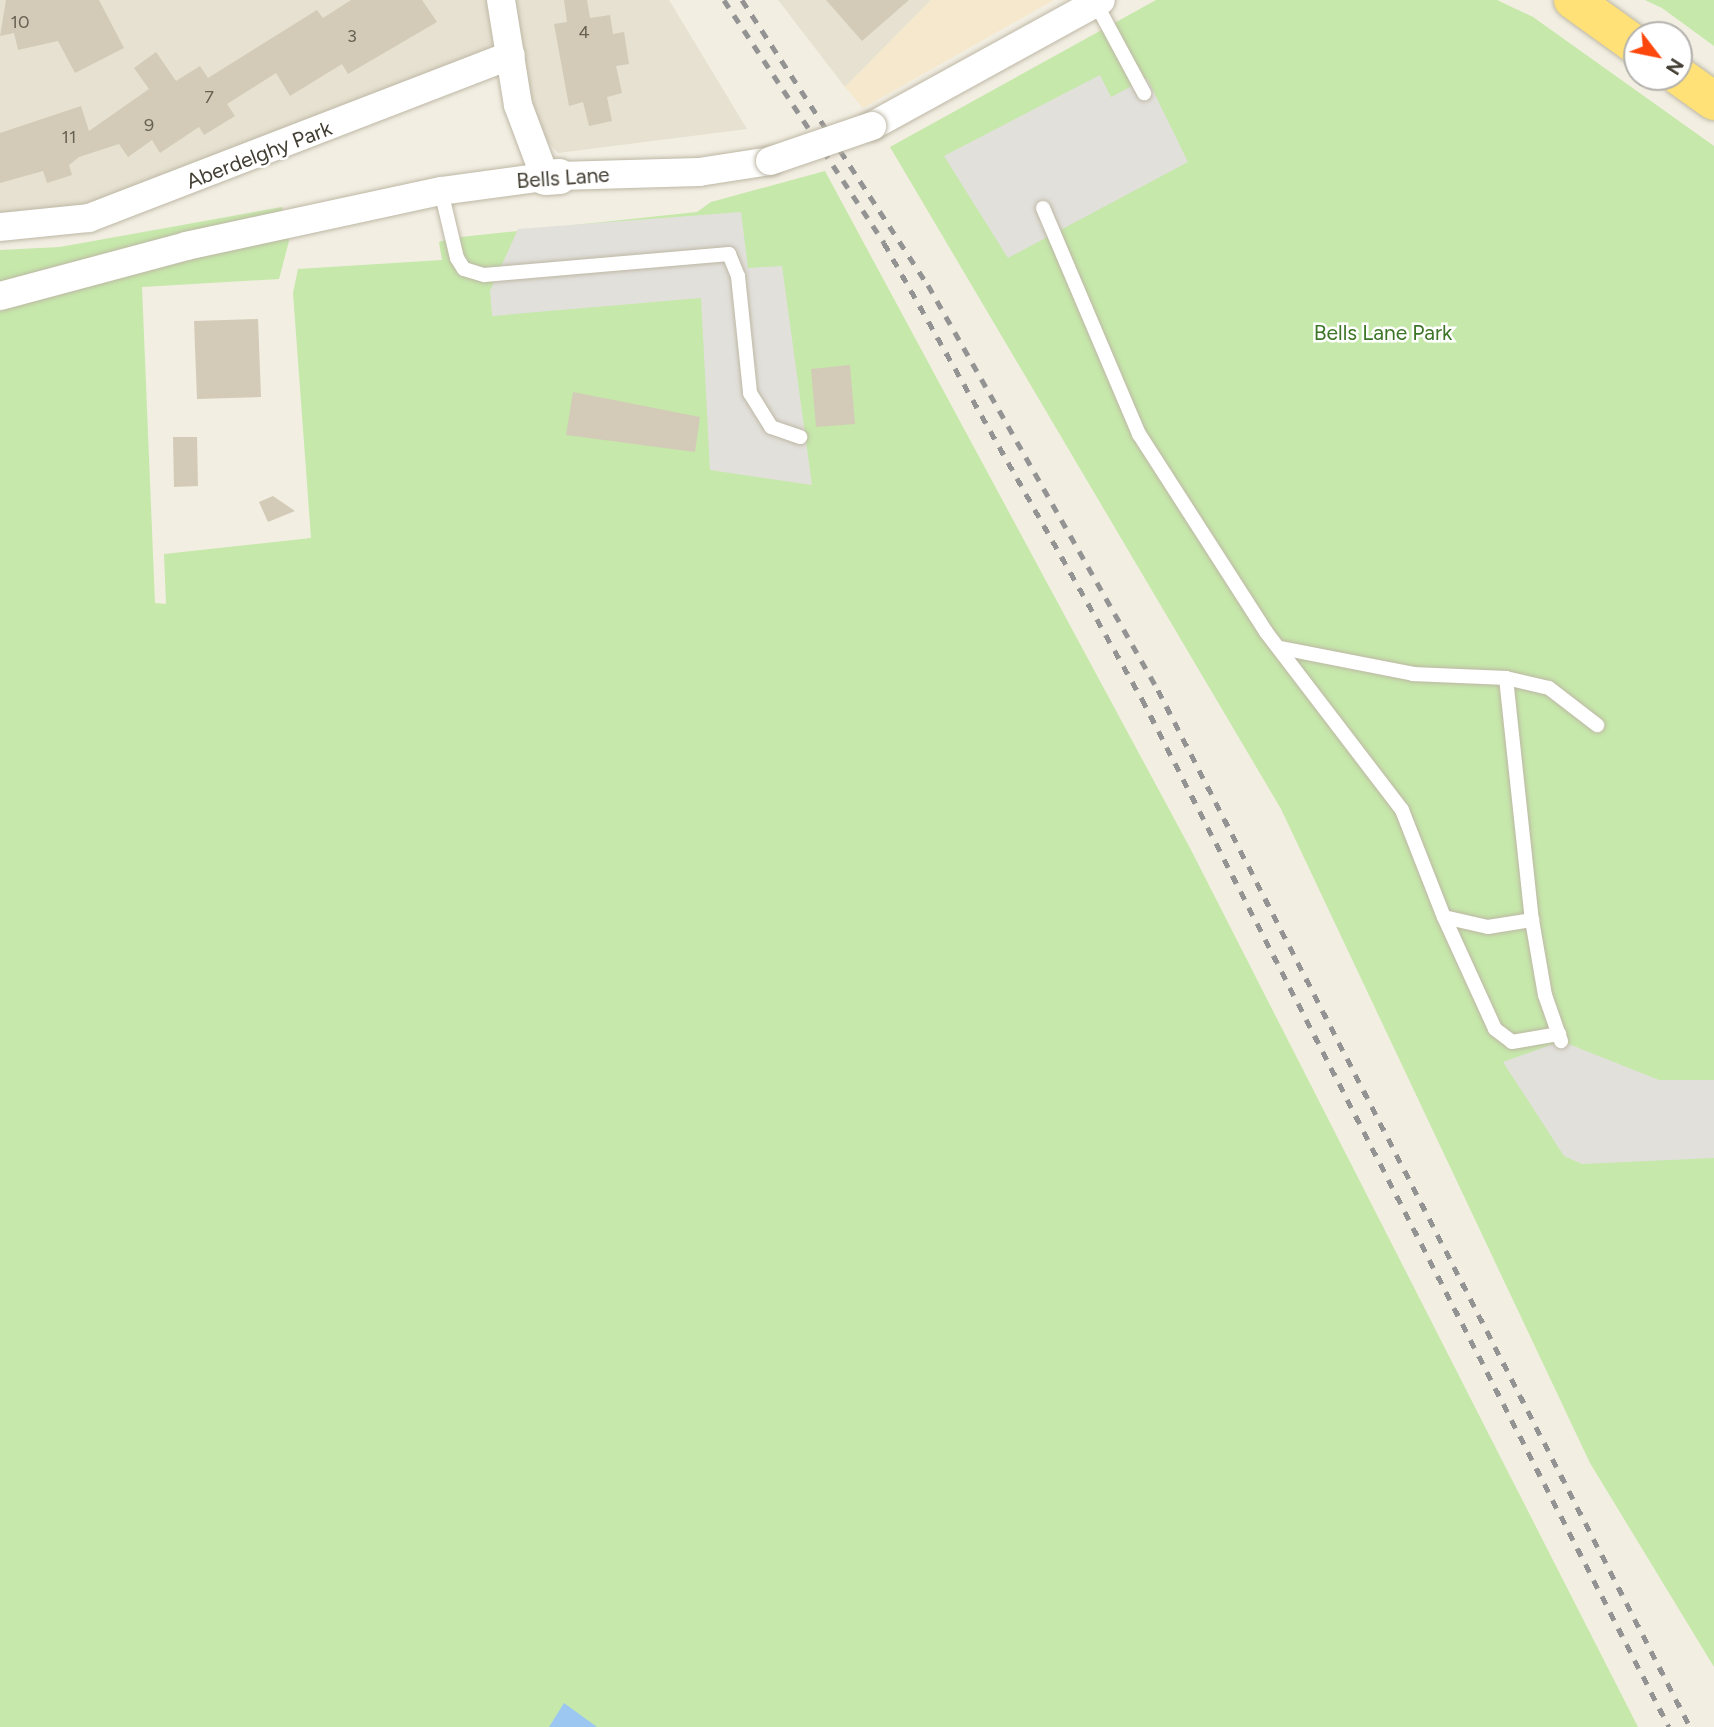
<!DOCTYPE html>
<style>
body{margin:0}
#map{position:relative;width:1714px;height:1727px;overflow:hidden;background:#f2eee2;font-family:Figtree,sans-serif}
div>[style]{position:absolute}
[style*='--x']{left:calc(var(--x)*1px);top:calc(var(--y)*1px);width:calc(var(--w)*1px);rotate:calc(var(--a)*1deg)}
.residential>*{inset:0;background:#e6e1d0}
.commercial>*{inset:0;background:#f5e8cc}
.green>*{inset:0;background:#c6e8aa}
.parking>*{inset:0;background:#e2e0db}
.water>*{inset:0;background:#9cc7f1}
.building>*{inset:0;background:#d3cbb8}
.roads{filter:drop-shadow(0 0 2px #bdb7a5) drop-shadow(0 0 2px #bdb7a5)}
.service>*{height:14px;margin:-7px;padding:0 7px;transform-origin:7px;border-radius:7px;background:#fff}
.minor>*{height:28px;margin:-14px;padding:0 14px;transform-origin:14px;border-radius:14px;background:#fff}
.tertiary>*{height:35px;margin:-17.5px;padding:0 17.5px;transform-origin:17.5px;border-radius:17.5px;background:#fff}
.trunk>*{height:38px;margin:-19px;padding:0 19px;transform-origin:19px;border-radius:19px;background:#ffe177}
.rail>*{height:5px;margin-top:-2.5px;transform-origin:0;background:repeating-linear-gradient(90deg,#939393 0 9px,transparent 0 18px)}
.bridges{filter:drop-shadow(0 0 2px #bdb7a5) drop-shadow(0 0 2px #bdb7a5)}
.minor-bridge>*{height:28px;margin:-14px;padding:0 14px;transform-origin:14px;border-radius:14px;background:#fff}
span{translate:-50% -50%;white-space:nowrap;text-align:center;line-height:1.15;-webkit-text-stroke:5px #fff;paint-order:stroke}
.number-label{font-size:18px;color:#676154}
.number-label span{-webkit-text-stroke-width:0}
.street-label{font-size:21px;color:#433e33}
.park-label{font-size:21px;color:#3d7526}
.north{position:absolute;left:1623px;top:21px;width:70px;height:70px;box-sizing:border-box;background:#fff;border:2px solid #b4b2ad;border-radius:50%;rotate:122deg;font-size:19px;font-weight:700;line-height:28px;text-align:center;color:#433e33}
.north::after{content:'';display:block;margin:auto;width:24px;height:32px;background:#fe470d;clip-path:polygon(50% 0,100% 100%,50% 72%,0 100%)}
</style>
<div id="map">
<div class="residential">
<div style="clip-path:polygon(0 0,669px 0,747px 129px,558px 153px,539px 132px,516px 37px,194px 172px,89px 208px,0 219px)"></div>
<div style="clip-path:polygon(778px 0,931px 0,845px 87px)"></div>
</div>
<div class="commercial">
<div style="clip-path:polygon(931px 0,1054px 0,863px 108px,845px 87px)"></div>
</div>
<div class="green">
<div style="clip-path:polygon(1156px 0,1497px 0,1533px 17px,1714px 146px,1714px 1667px,1590px 1463px,1281px 809px,890px 147px)"></div>
<div style="clip-path:polygon(1645px 0,1714px 0,1714px 46px,1662px 8px)"></div>
<div style="clip-path:polygon(825px 171px,1190px 848px,1638px 1727px,0 1727px,0 250px,60px 247px,282px 207px,289px 241px,279px 279px,142px 287px,155px 603px,166px 604px,164px 554px,311px 538px,293px 293px,298px 269px,442px 260px,439px 242px,451px 238px,697px 212px,711px 202px)"></div>
</div>
<div class="parking">
<div style="clip-path:polygon(1100px 75px,1111px 97px,1147px 78px,1188px 162px,1008px 258px,944px 156px)"></div>
<div style="clip-path:polygon(741px 212px,748px 268px,782px 266px,812px 485px,710px 470px,701px 298px,492px 316px,490px 291px,518px 229px)"></div>
<div style="clip-path:polygon(1561px 1041px,1659px 1080px,1714px 1080px,1714px 1158px,1582px 1164px,1564px 1156px,1503px 1062px)"></div>
</div>
<div class="water">
<div style="clip-path:polygon(564px 1703px,597px 1727px,549px 1727px)"></div>
</div>
<div class="building">
<div style="clip-path:polygon(6px 0,99px 0,124px 48px,75px 73px,58px 41px,18px 50px,14px 33px,0 36px)"></div>
<div style="clip-path:polygon(351px 0,422px 0,437px 22px,348px 74px,342px 64px,290px 96px,276px 73px,227px 104px,235px 116px,204px 135px,199px 127px,160px 153px,152px 140px,128px 157px,119px 144px,79px 157px,69px 165px,72px 175px,47px 183px,43px 171px,0 183px,0 133px,81px 106px,89px 131px,149px 89px,134px 68px,156px 52px,176px 81px,200px 66px,208px 78px,317px 10px,323px 18px)"></div>
<div style="clip-path:polygon(564px 0,587px 0,590px 18px,610px 15px,613px 34px,624px 32px,629px 64px,616px 66px,622px 93px,607px 97px,612px 121px,589px 126px,583px 102px,569px 106px,554px 24px,567px 22px)"></div>
<div style="clip-path:polygon(826px 0,909px 0,862px 41px)"></div>
<div style="clip-path:polygon(258px 319px,261px 397px,197px 399px,194px 321px)"></div>
<div style="clip-path:polygon(850px 365px,855px 424px,816px 427px,811px 369px)"></div>
<div style="clip-path:polygon(573px 392px,700px 417px,695px 452px,566px 435px)"></div>
<div style="clip-path:polygon(173px 437px,197px 437px,198px 486px,174px 487px)"></div>
<div style="clip-path:polygon(273px 496px,295px 511px,268px 522px,259px 502px)"></div>
</div>
<div class="roads">
<div class="service">
<div style="--x:1094;--y:0;--w:106;--a:61.7"></div>
<div style="--x:441;--y:191;--w:69;--a:76.6"></div>
<div style="--x:457;--y:258;--w:13;--a:58"></div>
<div style="--x:464;--y:269;--w:21;--a:17"></div>
<div style="--x:484;--y:275;--w:246;--a:-4.9"></div>
<div style="--x:729;--y:254;--w:24;--a:68"></div>
<div style="--x:738;--y:276;--w:118;--a:84.1"></div>
<div style="--x:750;--y:393;--w:40;--a:58"></div>
<div style="--x:771;--y:427;--w:31;--a:19"></div>
<div style="--x:1043;--y:208;--w:246;--a:67"></div>
<div style="--x:1139;--y:434;--w:235;--a:57.3"></div>
<div style="--x:1266;--y:632;--w:224;--a:52.6"></div>
<div style="--x:1402;--y:810;--w:115;--a:68.6"></div>
<div style="--x:1444;--y:917;--w:45;--a:12.8"></div>
<div style="--x:1488;--y:927;--w:45;--a:-9"></div>
<div style="--x:1281;--y:648;--w:135;--a:11.1"></div>
<div style="--x:1413;--y:674;--w:93;--a:2.5"></div>
<div style="--x:1506;--y:678;--w:243;--a:83.9"></div>
<div style="--x:1532;--y:920;--w:76;--a:80.2"></div>
<div style="--x:1545;--y:995;--w:49;--a:70.8"></div>
<div style="--x:1506;--y:678;--w:44;--a:13.1"></div>
<div style="--x:1549;--y:688;--w:61;--a:37.6"></div>
<div style="--x:1444;--y:917;--w:123;--a:65.5"></div>
<div style="--x:1495;--y:1029;--w:21;--a:37"></div>
<div style="--x:1512;--y:1042;--w:48;--a:-9.7"></div>
</div>
<div class="minor">
<div style="--x:872;--y:126;--w:261;--a:-28.8"></div>
<div style="--x:559;--y:176;--w:140;--a:-1.6"></div>
<div style="--x:699;--y:172;--w:72;--a:-8.8"></div>
<div style="--x:0;--y:227;--w:89;--a:-5.8"></div>
<div style="--x:89;--y:218;--w:452;--a:-21.1"></div>
<div style="--x:0;--y:296;--w:193;--a:-15"></div>
<div style="--x:186;--y:246;--w:261;--a:-12.2"></div>
<div style="--x:441;--y:191;--w:105;--a:-7.7"></div>
<div style="--x:545;--y:177;--w:77;--a:-110.6"></div>
<div style="--x:518;--y:105;--w:106;--a:-99.2"></div>
</div>
<div class="tertiary">
<div style="--x:545;--y:177;--w:14;--a:-4"></div>
</div>
<div class="trunk">
<div style="--x:1573;--y:0;--w:79;--a:35.7"></div>
<div style="--x:1679;--y:76;--w:43;--a:35.5"></div>
</div>
</div>
<div class="rail">
<div style="--x:724;--y:0;--w:291;--a:56.6"></div>
<div style="--x:884;--y:243;--w:524;--a:60.5"></div>
<div style="--x:1142;--y:699;--w:1155;--a:62.86"></div>
<div style="--x:742;--y:0;--w:340;--a:56.9"></div>
<div style="--x:928;--y:285;--w:466;--a:60.4"></div>
<div style="--x:1158;--y:690;--w:1166;--a:62.84"></div>
</div>
<div class="bridges">
<div class="minor-bridge">
<div style="--x:770;--y:161;--w:108;--a:-18.9"></div>
</div>
</div>
<div class="number-label">
<span style="left:20px;top:22px">10</span>
<span style="left:584px;top:32px">4</span>
<span style="left:352px;top:36px">3</span>
<span style="left:209px;top:97px">7</span>
<span style="left:149px;top:125px">9</span>
<span style="left:69px;top:137px">11</span>
</div>
<div class="street-label">
<span style="left:259px;top:155px;rotate:-21deg">Aberdelghy Park</span>
<span style="left:563px;top:178px;rotate:-4deg">Bells Lane</span>
</div>
<div class="park-label">
<span style="left:1383px;top:333px">Bells Lane Park</span>
</div>
<div class="north">N</div>
</div>
